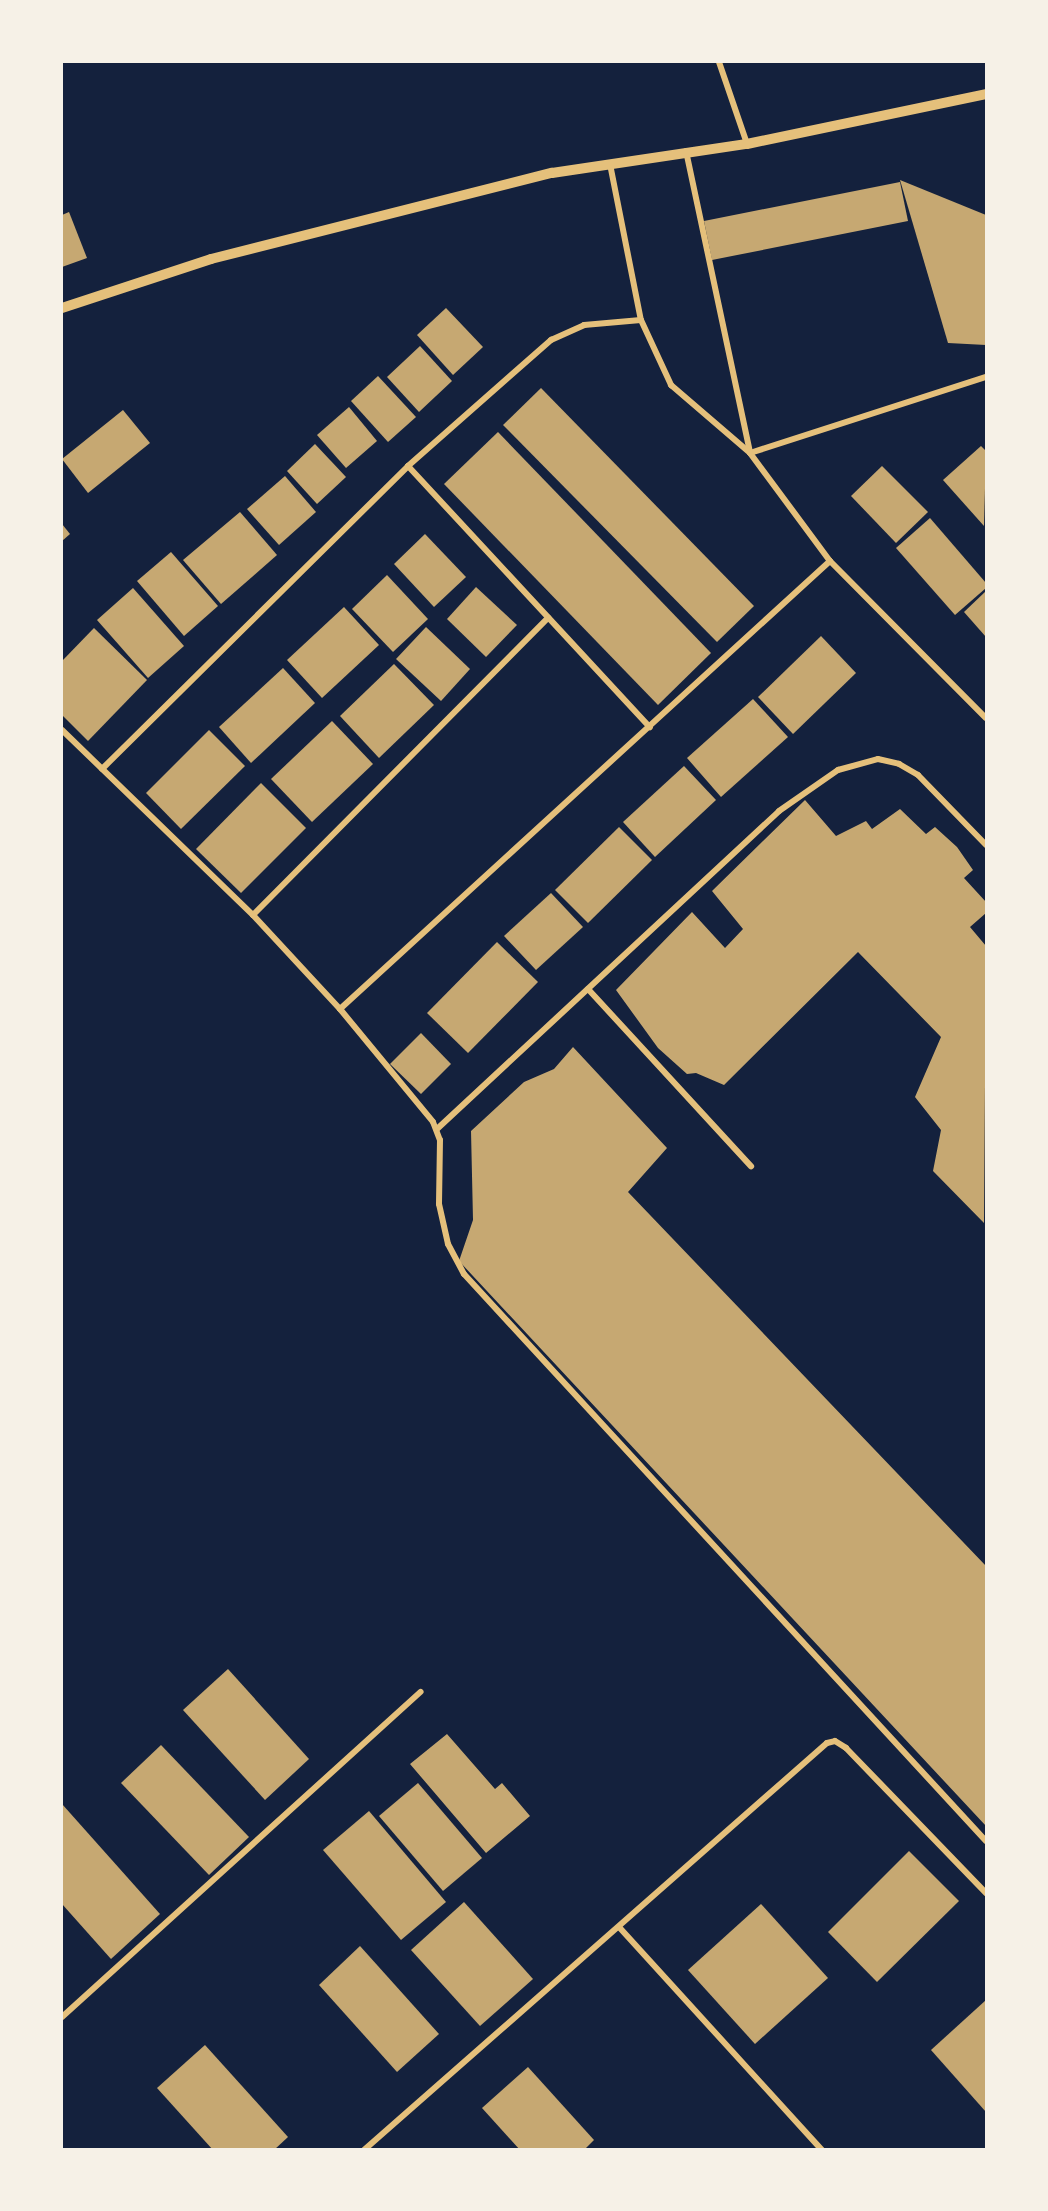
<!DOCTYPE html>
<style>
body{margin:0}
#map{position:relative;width:1048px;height:2211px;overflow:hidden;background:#14213d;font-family:"Crimson Pro",serif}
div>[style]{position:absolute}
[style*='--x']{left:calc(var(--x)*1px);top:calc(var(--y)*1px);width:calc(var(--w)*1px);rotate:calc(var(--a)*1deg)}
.building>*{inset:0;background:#c6a872}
.minor>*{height:6px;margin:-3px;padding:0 3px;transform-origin:3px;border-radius:3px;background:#e5c07b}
.tertiary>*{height:10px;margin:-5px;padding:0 5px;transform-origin:5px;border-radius:5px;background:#e5c07b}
span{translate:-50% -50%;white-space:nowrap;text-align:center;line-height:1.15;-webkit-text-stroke:4.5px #f6f1e7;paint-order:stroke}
.frame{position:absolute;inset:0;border:63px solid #f6f1e7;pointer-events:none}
</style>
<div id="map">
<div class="building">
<div style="clip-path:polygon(900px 180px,986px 215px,986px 345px,948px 343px)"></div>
<div style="clip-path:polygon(900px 182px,908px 221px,712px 260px,704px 221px)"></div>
<div style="clip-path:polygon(69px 212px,87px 258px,62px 267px,62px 215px)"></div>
<div style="clip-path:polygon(446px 308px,483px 347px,453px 375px,417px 335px)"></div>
<div style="clip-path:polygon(420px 346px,452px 381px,419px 412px,387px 377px)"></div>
<div style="clip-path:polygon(378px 376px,416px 417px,388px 442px,351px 401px)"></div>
<div style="clip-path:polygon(541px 388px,754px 606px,717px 642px,503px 425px)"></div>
<div style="clip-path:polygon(349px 407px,377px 441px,346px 468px,317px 435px)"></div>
<div style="clip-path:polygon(123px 410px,150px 443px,88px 493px,62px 459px)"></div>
<div style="clip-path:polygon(498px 432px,711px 653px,658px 705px,444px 484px)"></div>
<div style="clip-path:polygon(315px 444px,346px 477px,317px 504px,287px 471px)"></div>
<div style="clip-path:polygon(981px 446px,986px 451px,984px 526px,943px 480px)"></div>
<div style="clip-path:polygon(882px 466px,928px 512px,896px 543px,851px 496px)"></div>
<div style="clip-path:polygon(285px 476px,316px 512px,279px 545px,247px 509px)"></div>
<div style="clip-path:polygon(240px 512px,277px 555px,221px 604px,183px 560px)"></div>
<div style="clip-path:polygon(930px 518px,986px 583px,986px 588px,955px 615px,896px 548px)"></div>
<div style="clip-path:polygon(62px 524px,70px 534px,62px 541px)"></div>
<div style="clip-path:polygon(425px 534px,466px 577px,434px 607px,394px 564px)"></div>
<div style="clip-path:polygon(171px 552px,218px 606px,184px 636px,137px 581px)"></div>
<div style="clip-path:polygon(387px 575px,428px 619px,393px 652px,352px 609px)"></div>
<div style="clip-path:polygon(476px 587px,517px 625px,486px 657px,447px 619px)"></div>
<div style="clip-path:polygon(133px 588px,184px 646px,148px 678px,97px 620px)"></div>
<div style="clip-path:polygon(986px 591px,986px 637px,964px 612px)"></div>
<div style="clip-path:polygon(344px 607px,379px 645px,322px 698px,287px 660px)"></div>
<div style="clip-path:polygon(426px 627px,470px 669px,441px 701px,396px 659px)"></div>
<div style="clip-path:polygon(94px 628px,147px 680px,88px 741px,62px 715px,62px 661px)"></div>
<div style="clip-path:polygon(821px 636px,856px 673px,793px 734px,758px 697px)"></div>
<div style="clip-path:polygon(394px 664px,434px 705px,379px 758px,340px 716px)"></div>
<div style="clip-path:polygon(283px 668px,315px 703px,251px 763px,219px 727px)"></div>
<div style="clip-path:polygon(753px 699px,788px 737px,721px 797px,687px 758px)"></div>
<div style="clip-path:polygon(332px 721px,373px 764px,312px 822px,271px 779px)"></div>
<div style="clip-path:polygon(209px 730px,245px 766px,181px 829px,146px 793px)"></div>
<div style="clip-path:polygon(684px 766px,716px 800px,655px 857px,623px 822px)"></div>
<div style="clip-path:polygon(261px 783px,306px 828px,241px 893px,196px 849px)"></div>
<div style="clip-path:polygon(805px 800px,836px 836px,866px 821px,872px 829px,900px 809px,926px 834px,935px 827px,957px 847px,973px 870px,964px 878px,986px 902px,986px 913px,970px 927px,986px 946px,984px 1223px,933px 1171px,941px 1130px,915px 1097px,941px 1037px,858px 952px,724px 1085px,696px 1073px,687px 1074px,658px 1048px,616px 990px,692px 912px,725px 948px,743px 929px,712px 891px)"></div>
<div style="clip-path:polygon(619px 827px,652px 860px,588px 923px,555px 890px)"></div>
<div style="clip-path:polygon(551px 893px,583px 927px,536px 970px,504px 936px)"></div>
<div style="clip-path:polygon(497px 942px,538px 982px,468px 1053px,427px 1013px)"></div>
<div style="clip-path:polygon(421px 1033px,451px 1064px,421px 1094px,390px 1064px)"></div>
<div style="clip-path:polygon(573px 1047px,667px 1148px,628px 1192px,986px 1566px,986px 1826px,459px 1261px,473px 1220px,471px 1131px,524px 1082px,554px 1069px)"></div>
<div style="clip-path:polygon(228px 1669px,309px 1759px,265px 1800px,183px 1710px)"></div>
<div style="clip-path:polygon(447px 1734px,495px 1789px,502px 1783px,530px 1816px,486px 1853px,410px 1764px)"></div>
<div style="clip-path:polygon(161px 1745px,249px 1837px,209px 1875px,121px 1783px)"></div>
<div style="clip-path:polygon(418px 1783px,482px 1858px,443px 1891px,379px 1816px)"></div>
<div style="clip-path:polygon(62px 1804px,160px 1914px,111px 1959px,62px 1904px)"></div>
<div style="clip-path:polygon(369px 1811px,446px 1902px,401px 1940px,323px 1850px)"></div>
<div style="clip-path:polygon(909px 1851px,959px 1901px,877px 1982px,828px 1932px)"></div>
<div style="clip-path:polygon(464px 1902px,533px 1979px,480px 2026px,411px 1950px)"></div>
<div style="clip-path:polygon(761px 1904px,828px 1978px,755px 2044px,688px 1970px)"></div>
<div style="clip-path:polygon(360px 1946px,439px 2034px,397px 2072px,319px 1985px)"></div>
<div style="clip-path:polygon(986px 2000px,986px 2112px,931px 2050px)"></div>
<div style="clip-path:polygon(205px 2045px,288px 2137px,274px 2150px,213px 2150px,157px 2088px)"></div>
<div style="clip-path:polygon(528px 2067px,594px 2140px,584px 2150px,520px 2150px,482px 2108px)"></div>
</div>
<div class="minor">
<div style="--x:719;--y:62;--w:87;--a:71.1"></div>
<div style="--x:686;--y:151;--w:308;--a:78"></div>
<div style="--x:610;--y:164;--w:159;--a:78.8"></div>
<div style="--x:641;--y:320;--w:72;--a:65.2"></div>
<div style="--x:671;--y:385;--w:104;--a:40.7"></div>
<div style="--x:750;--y:453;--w:134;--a:53.5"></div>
<div style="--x:830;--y:561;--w:221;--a:45.2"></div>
<div style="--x:750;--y:453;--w:248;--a:-17.9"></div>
<div style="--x:408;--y:466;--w:356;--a:47.2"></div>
<div style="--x:62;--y:730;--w:266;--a:44.1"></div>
<div style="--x:253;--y:915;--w:128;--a:47.2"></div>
<div style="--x:340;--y:1009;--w:146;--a:50.5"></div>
<div style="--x:433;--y:1122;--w:19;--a:69"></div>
<div style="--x:440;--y:1140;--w:64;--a:90.9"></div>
<div style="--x:439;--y:1204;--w:41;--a:77.3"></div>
<div style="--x:448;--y:1244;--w:34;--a:62"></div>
<div style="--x:464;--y:1274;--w:771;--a:47.37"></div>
<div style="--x:102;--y:769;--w:431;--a:-44.7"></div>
<div style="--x:408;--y:466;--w:191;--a:-41.4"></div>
<div style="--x:551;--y:340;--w:36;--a:-24"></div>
<div style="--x:584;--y:325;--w:57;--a:-5"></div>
<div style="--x:253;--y:915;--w:419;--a:-45.2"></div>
<div style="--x:588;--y:989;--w:241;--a:47.4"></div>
<div style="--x:340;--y:1009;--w:664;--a:-42.44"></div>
<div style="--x:437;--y:1129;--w:467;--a:-42.9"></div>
<div style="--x:779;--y:811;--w:72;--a:-34.8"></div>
<div style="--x:838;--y:770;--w:41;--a:-15.4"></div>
<div style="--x:878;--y:759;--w:22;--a:13"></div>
<div style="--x:899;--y:764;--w:22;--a:30"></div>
<div style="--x:918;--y:775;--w:98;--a:45.8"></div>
<div style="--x:619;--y:1927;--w:302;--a:47.7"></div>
<div style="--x:62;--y:2017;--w:484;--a:-42.2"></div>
<div style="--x:364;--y:2150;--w:616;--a:-41.32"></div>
<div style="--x:827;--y:1743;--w:8;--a:-14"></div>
<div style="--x:835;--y:1741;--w:13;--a:32"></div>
<div style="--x:846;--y:1748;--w:202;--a:46"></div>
</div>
<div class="tertiary">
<div style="--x:62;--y:308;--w:157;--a:-18.2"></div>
<div style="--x:211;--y:259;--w:352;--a:-14.2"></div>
<div style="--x:552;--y:173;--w:197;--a:-8.5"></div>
<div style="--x:747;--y:144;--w:244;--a:-11.8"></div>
</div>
<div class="frame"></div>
</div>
